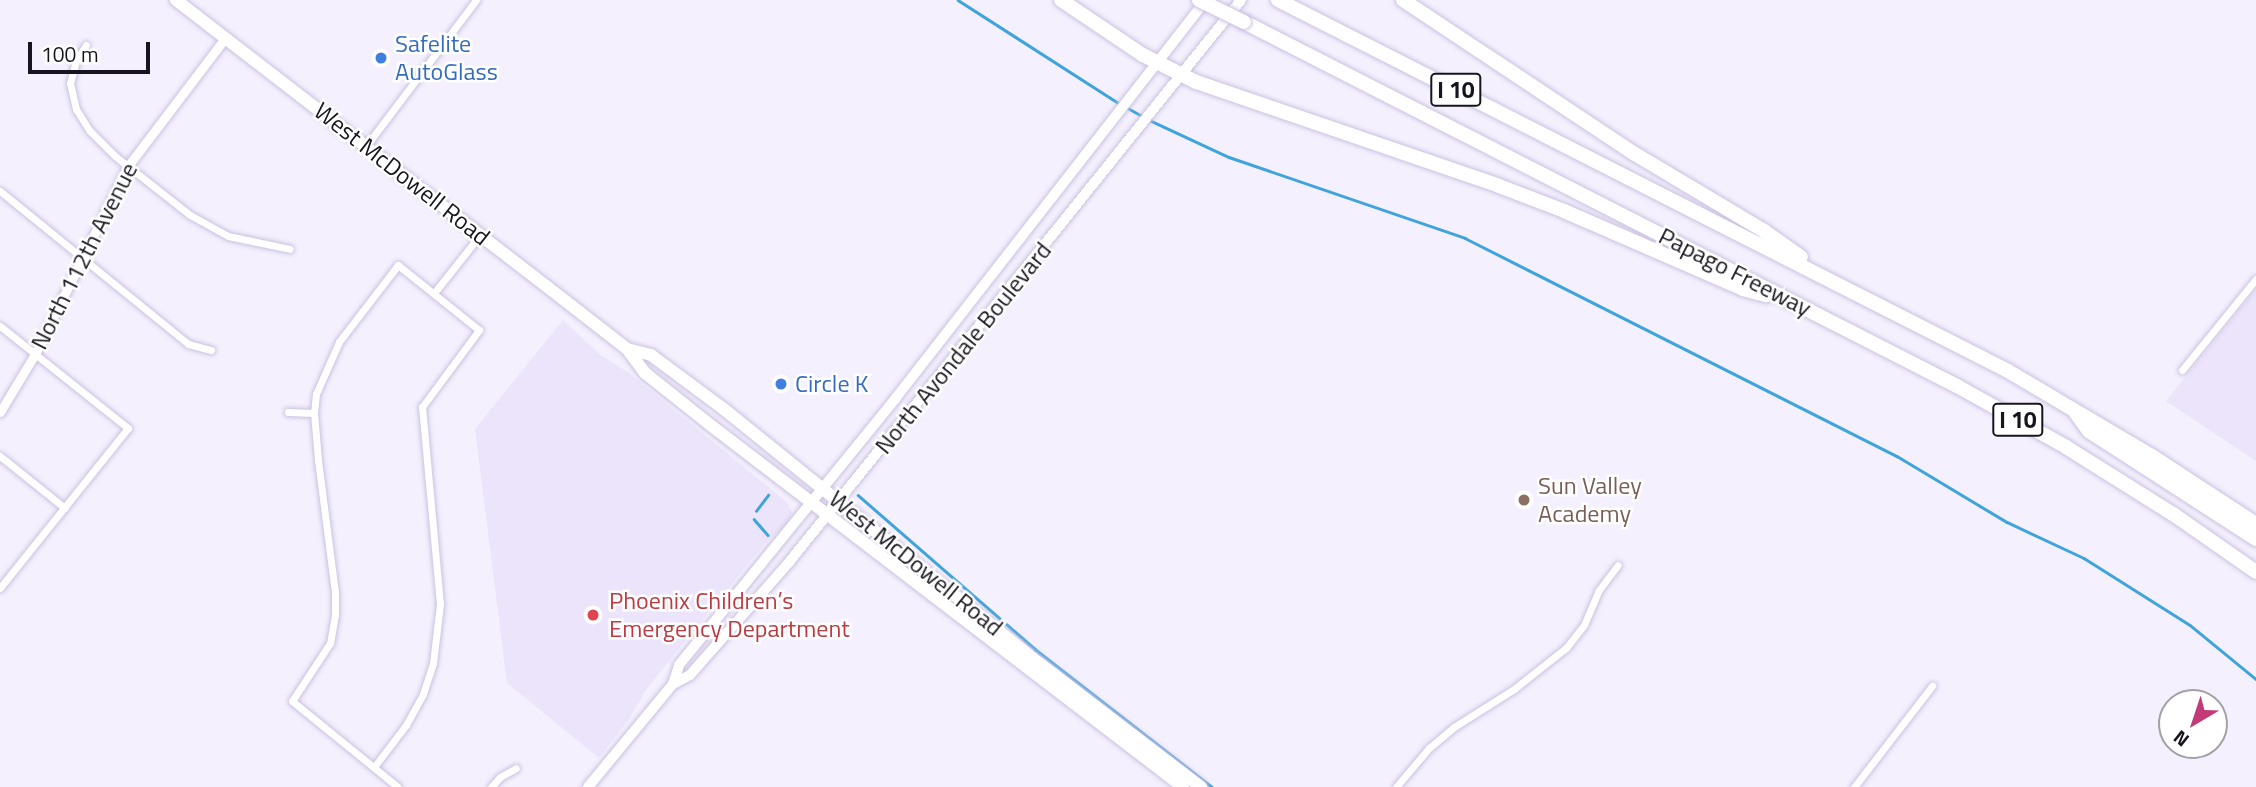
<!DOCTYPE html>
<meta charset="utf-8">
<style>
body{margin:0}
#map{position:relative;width:2256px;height:787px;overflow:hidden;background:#f4f0fd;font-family:"Titillium Web",sans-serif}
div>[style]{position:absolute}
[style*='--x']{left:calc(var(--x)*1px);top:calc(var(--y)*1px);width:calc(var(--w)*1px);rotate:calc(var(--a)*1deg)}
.built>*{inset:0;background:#ebe4fb}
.stream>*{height:2.5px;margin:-1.25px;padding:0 1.25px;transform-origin:1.25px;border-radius:1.25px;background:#40a4dc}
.roads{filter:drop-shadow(0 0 2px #cbc1e1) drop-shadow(0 0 2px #cbc1e1)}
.minor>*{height:7px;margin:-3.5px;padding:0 3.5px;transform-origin:3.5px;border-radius:3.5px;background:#fff}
.tertiary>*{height:9px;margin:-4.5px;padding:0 4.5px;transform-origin:4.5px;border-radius:4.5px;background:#fff}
.secondary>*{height:10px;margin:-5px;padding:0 5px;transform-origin:5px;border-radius:5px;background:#fff}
.primary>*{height:12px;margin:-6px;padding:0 6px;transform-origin:6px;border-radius:6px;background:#fff}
.motorway>*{height:14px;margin:-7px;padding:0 7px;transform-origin:7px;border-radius:7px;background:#fff}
.bridges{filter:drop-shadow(0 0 2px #cbc1e1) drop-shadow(0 0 2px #cbc1e1)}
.motorway-bridge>*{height:14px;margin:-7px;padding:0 7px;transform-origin:7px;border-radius:7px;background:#fff}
.dots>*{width:19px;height:19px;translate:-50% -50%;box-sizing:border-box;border:4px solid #fff;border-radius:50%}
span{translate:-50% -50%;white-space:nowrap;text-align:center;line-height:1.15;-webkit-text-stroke:5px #fff;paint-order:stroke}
.shield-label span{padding:2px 5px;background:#fff;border:2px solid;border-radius:5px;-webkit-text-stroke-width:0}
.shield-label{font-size:23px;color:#18141f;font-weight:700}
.shop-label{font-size:24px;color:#366cbe}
.left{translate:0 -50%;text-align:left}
.street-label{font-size:24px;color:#18141f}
.education-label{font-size:24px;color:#785e54}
.health-label{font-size:24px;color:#be3a42}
.north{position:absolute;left:2158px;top:689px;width:70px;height:70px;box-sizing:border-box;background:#fff;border:2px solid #a3a1a5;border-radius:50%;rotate:219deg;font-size:19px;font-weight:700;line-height:28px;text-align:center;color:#18141f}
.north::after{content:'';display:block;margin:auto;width:24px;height:32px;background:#c23a77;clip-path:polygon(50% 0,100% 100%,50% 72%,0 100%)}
.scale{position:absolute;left:28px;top:42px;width:122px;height:32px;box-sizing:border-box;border:4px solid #18141f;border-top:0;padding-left:9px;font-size:21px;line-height:24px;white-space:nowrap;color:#18141f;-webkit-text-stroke:5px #fff;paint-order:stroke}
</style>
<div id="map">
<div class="built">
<div style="clip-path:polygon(2256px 289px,2256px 461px,2166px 401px)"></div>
<div style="clip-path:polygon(563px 320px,598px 353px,629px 373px,788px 503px,792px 513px,787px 524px,765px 543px,647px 688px,629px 719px,599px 758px,507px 683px,475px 429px)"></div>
</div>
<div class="stream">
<div style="--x:958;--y:0;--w:193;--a:32.7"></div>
<div style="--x:1126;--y:107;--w:18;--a:29"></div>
<div style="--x:1147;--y:119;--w:90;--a:24.9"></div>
<div style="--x:1229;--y:157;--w:250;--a:18.9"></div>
<div style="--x:1465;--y:238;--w:484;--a:26.8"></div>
<div style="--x:1897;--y:456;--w:128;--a:31"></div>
<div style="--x:2007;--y:522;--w:85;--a:25.1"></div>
<div style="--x:2084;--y:558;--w:125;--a:32.3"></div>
<div style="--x:2190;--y:625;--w:85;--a:39.3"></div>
<div style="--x:858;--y:495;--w:235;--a:41"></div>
<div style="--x:1035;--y:649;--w:224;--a:37.9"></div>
<div style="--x:756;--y:511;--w:20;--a:-53"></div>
<div style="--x:754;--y:519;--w:21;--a:49"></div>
</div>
<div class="roads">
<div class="minor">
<div style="--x:86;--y:45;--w:19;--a:122"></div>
<div style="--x:76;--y:61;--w:23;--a:105"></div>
<div style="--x:70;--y:83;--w:27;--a:77"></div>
<div style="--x:76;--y:109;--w:26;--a:58"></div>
<div style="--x:90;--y:131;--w:35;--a:45"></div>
<div style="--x:115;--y:156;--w:95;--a:38.2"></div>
<div style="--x:190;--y:215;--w:43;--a:28.9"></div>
<div style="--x:228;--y:236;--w:63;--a:11.8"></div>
<div style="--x:366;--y:146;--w:183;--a:-53"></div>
<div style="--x:0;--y:191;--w:242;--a:39.1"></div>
<div style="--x:188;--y:344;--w:24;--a:15"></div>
<div style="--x:434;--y:293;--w:74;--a:-51.6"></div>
<div style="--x:0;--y:326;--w:164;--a:38.6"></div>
<div style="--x:128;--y:428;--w:205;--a:128.7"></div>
<div style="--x:2182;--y:370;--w:117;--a:-50.9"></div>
<div style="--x:288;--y:412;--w:26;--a:2"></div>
<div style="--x:0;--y:456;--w:83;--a:38.7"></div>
<div style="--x:374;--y:767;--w:53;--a:-52.7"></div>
<div style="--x:406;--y:725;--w:35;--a:-61"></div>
<div style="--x:423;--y:694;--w:33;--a:-72"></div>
<div style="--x:433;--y:663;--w:59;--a:-83.2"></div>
<div style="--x:440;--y:604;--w:198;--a:-95.2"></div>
<div style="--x:422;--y:407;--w:96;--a:-53.5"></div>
<div style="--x:479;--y:330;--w:104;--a:-141.3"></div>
<div style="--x:398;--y:265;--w:97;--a:127.5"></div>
<div style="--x:339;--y:342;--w:57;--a:113.9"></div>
<div style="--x:316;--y:394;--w:19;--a:96"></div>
<div style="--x:314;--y:413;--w:47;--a:85.1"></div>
<div style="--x:318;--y:460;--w:133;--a:82.7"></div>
<div style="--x:335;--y:592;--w:23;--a:90"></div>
<div style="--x:335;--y:615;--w:28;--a:100"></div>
<div style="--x:330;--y:643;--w:69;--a:123.2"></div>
<div style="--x:292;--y:701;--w:136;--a:39.1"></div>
<div style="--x:491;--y:787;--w:13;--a:-48"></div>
<div style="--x:500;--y:777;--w:18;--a:-29"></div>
<div style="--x:1396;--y:787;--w:51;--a:-49.8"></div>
<div style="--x:1429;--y:748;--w:33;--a:-40"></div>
<div style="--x:1454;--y:727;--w:71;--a:-32.3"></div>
<div style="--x:1514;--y:689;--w:66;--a:-38.3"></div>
<div style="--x:1566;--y:648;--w:29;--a:-52"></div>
<div style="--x:1584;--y:625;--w:38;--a:-67"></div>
<div style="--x:1599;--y:590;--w:31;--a:-53"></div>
<div style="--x:1854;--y:787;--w:128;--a:-52.3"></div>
</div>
<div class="tertiary">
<div style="--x:0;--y:412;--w:68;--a:-58.9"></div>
<div style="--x:35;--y:354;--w:210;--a:-63.7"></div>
<div style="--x:128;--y:166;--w:161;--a:-52.8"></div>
</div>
<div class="secondary">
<div style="--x:673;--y:684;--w:19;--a:-28"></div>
<div style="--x:690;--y:675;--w:152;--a:-48.7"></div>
<div style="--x:790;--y:561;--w:720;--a:-51.2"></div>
<div style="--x:588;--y:787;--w:134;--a:-50.5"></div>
<div style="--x:673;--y:684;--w:20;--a:-72"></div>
<div style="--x:679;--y:665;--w:343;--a:-50.9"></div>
<div style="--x:895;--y:399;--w:506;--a:-52.07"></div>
</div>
<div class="primary">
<div style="--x:176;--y:0;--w:500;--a:37.69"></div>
<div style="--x:572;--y:306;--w:70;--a:38"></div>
<div style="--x:627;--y:349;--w:30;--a:53"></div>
<div style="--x:645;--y:373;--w:87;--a:38.5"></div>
<div style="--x:713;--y:427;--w:592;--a:37.45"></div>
<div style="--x:627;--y:349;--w:25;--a:14"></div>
<div style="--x:651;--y:355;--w:92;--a:36.6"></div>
<div style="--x:725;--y:410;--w:403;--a:38.9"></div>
<div style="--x:1039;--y:663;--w:204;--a:37.4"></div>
</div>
<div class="motorway">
<div style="--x:1061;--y:0;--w:99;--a:33.9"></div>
<div style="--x:1143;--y:55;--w:59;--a:27"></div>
<div style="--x:1196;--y:82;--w:320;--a:18.9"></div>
<div style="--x:1499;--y:186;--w:70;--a:21"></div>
<div style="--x:1564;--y:211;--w:195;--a:23.5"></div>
<div style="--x:1743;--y:289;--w:24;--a:15"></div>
<div style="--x:1278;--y:0;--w:819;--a:26.94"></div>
<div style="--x:2008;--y:371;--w:167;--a:30.6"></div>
<div style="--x:2152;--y:456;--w:124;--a:33.2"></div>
<div style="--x:1403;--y:0;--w:278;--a:33.6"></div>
<div style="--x:1635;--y:154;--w:150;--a:30.8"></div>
<div style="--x:1764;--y:231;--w:45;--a:35.1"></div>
<div style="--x:1244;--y:22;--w:801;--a:27.05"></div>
<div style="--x:1957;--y:386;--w:125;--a:29.2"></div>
<div style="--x:2066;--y:447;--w:126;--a:32.1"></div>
<div style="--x:2173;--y:514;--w:101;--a:34.9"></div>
<div style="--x:2075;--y:412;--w:24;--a:54"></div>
<div style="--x:2089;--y:431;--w:199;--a:32.9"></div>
</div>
</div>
<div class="bridges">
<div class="motorway-bridge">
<div style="--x:1199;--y:0;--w:50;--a:26.1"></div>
</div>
</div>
<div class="dots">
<div style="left:381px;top:58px;background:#3f7fe0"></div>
<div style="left:781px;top:384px;background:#3f7fe0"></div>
<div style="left:1524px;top:500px;background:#8d6e63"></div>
<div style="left:593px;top:615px;background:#e0444e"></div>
</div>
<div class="shield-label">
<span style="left:1456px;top:90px">I 10</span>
<span style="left:2018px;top:420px">I 10</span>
</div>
<div class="shop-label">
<span class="left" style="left:395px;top:58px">Safelite<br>AutoGlass</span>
<span class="left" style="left:795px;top:384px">Circle K</span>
</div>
<div class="street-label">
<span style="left:402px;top:174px;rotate:38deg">West McDowell Road</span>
<span style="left:84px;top:256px;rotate:-63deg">North 112th Avenue</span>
<span style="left:1735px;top:272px;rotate:27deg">Papago Freeway</span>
<span style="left:963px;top:348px;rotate:-51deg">North Avondale Boulevard</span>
<span style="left:916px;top:563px;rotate:39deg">West McDowell Road</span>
</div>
<div class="education-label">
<span class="left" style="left:1538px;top:500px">Sun Valley<br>Academy</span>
</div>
<div class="health-label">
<span class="left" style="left:609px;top:615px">Phoenix Children’s<br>Emergency Department</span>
</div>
<div class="north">N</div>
<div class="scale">100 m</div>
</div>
